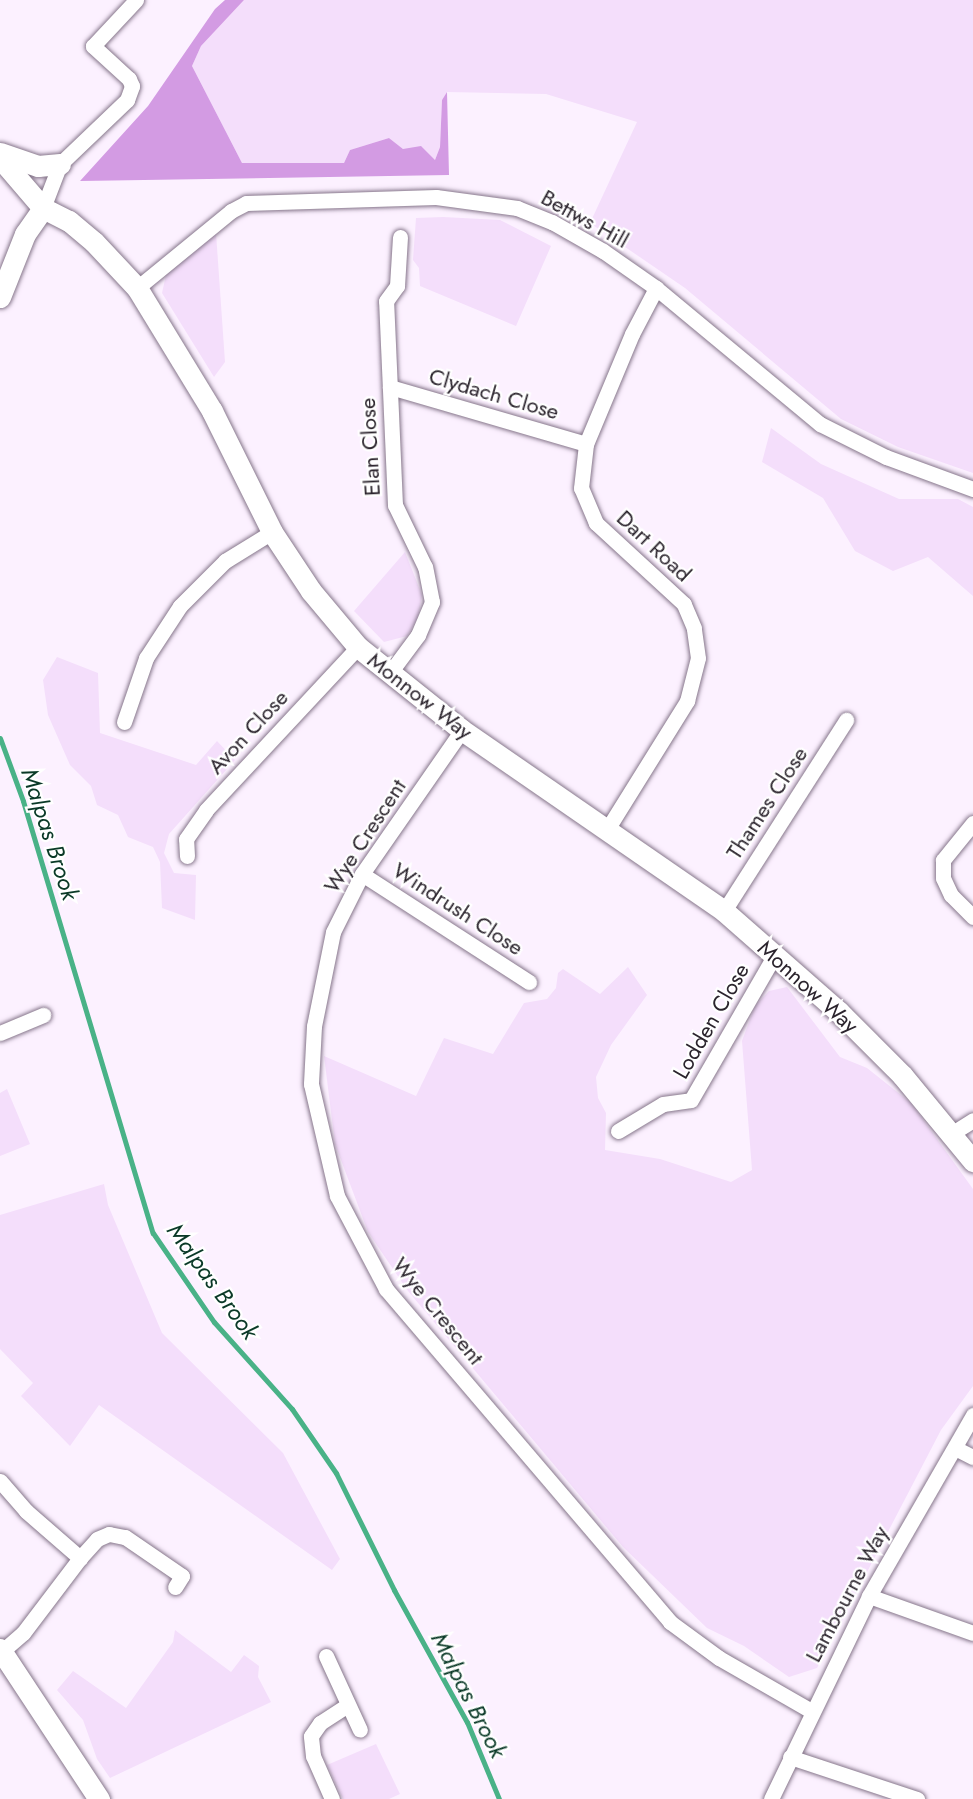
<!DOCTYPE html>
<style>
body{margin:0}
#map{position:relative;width:973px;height:1799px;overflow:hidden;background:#fcf1ff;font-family:Jost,sans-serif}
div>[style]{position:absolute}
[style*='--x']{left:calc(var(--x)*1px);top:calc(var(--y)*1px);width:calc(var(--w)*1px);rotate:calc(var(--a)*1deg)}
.green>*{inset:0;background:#f4defb}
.forest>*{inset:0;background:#d39be3}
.stream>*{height:5px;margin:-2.5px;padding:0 2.5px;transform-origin:2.5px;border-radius:2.5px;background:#49b287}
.roads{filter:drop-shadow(0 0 2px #86768b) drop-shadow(0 0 2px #86768b)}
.street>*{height:15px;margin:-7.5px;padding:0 7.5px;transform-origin:7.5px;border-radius:7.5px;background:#fff}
.secondary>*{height:21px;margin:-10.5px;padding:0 10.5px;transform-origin:10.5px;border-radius:10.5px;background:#fff}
span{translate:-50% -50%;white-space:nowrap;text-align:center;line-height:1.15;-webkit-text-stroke:4.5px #fff;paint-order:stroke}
.street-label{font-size:22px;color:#2b242d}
.water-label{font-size:24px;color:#0a3927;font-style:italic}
</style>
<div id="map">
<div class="green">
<div style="clip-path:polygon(244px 0,973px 0,973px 473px,898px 447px,841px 419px,685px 288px,590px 223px,637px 122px,546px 94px,447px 92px,442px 100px,440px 147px,435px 160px,403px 149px,389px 138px,350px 150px,344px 163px,242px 163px,192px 66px,201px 46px)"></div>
<div style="clip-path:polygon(443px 217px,500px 220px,551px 246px,516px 326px,420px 286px,419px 268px,413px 260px,416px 218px)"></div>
<div style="clip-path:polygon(216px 233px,225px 362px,214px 377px,162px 293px,166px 275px)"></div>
<div style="clip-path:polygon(771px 428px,821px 464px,899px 499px,958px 499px,973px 507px,973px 596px,928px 557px,893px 571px,855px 551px,823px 498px,762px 462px)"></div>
<div style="clip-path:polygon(405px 552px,422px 595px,418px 618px,407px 636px,384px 642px,354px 611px)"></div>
<div style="clip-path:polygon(57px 657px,98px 673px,100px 733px,196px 765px,217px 741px,235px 760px,169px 834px,164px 853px,174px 873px,196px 875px,195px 920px,162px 908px,160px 862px,153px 847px,128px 837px,118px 815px,97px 805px,91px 786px,70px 765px,48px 715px,43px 680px)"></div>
<div style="clip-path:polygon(628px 967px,647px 995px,611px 1045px,596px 1077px,598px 1098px,606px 1113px,605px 1150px,660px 1159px,731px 1182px,752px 1170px,742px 1041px,755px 1006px,769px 991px,787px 987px,840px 1057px,867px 1068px,911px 1103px,973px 1189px,973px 1386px,941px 1430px,817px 1668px,789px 1677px,744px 1646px,707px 1628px,623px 1547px,408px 1291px,368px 1232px,335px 1144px,324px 1056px,416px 1096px,444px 1038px,493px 1054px,524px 1003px,547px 999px,556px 988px,558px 973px,563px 969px,600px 994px)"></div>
<div style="clip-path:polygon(7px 1089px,30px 1144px,0 1156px,0 1093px)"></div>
<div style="clip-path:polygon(104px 1184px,108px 1205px,162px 1333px,283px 1453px,340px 1559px,332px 1570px,99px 1405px,70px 1446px,21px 1396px,33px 1383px,0 1349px,0 1215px)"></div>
<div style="clip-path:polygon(175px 1630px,231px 1672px,244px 1655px,259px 1666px,258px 1677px,271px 1702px,110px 1778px,97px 1759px,83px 1720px,57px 1690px,73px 1671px,126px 1708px,173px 1642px)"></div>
<div style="clip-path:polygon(376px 1744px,400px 1794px,389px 1799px,343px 1799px,327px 1765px)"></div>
</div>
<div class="forest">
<div style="clip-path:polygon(225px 0,244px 0,201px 46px,192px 66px,242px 163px,344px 163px,350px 150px,389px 138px,403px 149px,421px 146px,435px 160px,440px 147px,442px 100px,447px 92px,449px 175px,80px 181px,148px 106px,215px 9px)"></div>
</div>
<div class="stream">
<div style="--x:0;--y:738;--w:67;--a:69.9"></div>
<div style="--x:23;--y:801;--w:451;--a:73.3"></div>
<div style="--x:153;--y:1233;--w:108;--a:55.6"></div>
<div style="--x:214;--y:1322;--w:117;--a:48.1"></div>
<div style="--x:292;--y:1409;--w:78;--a:55.5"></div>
<div style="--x:336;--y:1473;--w:131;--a:63.6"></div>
<div style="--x:394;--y:1590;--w:151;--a:61.1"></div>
<div style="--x:467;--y:1722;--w:83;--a:67.4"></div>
</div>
<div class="roads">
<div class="street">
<div style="--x:43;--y:208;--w:47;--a:-68.9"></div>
<div style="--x:60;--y:164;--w:93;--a:-43.7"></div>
<div style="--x:127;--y:100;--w:15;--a:-70"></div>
<div style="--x:132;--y:86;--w:8;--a:-113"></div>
<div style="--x:129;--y:79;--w:49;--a:-137.5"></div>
<div style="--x:93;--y:46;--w:63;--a:-46.9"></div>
<div style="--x:137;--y:288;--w:122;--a:-39.3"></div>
<div style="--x:231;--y:211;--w:17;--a:-28"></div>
<div style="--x:246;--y:203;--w:190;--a:-1.8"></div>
<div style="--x:436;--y:197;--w:82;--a:7.7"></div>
<div style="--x:517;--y:208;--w:38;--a:22"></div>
<div style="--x:552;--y:222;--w:59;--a:29.6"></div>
<div style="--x:603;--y:251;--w:65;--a:34.9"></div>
<div style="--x:656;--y:288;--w:213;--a:39.7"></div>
<div style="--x:820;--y:424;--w:74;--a:26.6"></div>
<div style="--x:886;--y:457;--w:93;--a:20.2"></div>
<div style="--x:390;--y:387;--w:204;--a:16.2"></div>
<div style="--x:389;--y:674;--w:49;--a:-53.4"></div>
<div style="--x:418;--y:635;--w:36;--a:-67"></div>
<div style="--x:432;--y:602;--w:36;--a:-101"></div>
<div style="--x:425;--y:567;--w:69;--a:-115.8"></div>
<div style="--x:395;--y:505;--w:204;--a:-92.5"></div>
<div style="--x:386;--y:301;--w:19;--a:-54"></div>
<div style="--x:397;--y:286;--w:49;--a:-86.5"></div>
<div style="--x:124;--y:722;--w:68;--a:-71"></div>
<div style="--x:146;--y:658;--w:62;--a:-56.8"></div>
<div style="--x:180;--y:606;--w:64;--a:-45"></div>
<div style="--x:225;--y:561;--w:55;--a:-31.7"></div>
<div style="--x:462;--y:730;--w:175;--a:124.8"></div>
<div style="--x:362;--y:874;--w:65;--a:116.6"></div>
<div style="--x:333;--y:932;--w:96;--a:101.4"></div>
<div style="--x:314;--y:1026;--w:58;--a:93"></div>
<div style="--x:311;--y:1084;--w:115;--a:76.9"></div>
<div style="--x:337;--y:1196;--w:105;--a:62.2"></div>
<div style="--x:386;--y:1289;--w:438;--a:49.5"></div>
<div style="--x:670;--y:1622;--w:61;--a:36.3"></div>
<div style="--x:719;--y:1658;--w:106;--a:29.9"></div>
<div style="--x:973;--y:823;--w:48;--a:129"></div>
<div style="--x:943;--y:860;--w:18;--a:90"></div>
<div style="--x:943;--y:878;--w:19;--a:65"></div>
<div style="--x:951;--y:895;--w:31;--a:45"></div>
<div style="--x:608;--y:828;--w:150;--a:-58.1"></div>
<div style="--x:687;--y:701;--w:44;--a:-75.7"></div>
<div style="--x:698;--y:658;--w:30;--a:-98"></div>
<div style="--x:694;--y:628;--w:26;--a:-113"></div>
<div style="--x:684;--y:604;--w:120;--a:-137.4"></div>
<div style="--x:596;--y:523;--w:38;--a:-113"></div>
<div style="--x:581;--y:488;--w:44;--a:-83.5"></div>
<div style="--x:586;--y:444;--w:119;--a:-67.3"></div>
<div style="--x:632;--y:334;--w:52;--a:-62.4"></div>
<div style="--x:187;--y:856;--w:17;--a:-93"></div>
<div style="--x:186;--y:839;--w:35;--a:-55"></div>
<div style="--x:206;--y:810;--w:223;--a:-47"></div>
<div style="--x:362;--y:874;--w:199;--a:32.9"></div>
<div style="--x:724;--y:911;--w:227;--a:-57.4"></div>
<div style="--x:0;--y:1033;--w:47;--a:-22.7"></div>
<div style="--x:618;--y:1131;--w:52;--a:-31"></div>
<div style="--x:663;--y:1104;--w:28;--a:-8"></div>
<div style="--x:691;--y:1100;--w:166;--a:-60"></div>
<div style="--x:951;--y:1134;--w:26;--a:-32"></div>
<div style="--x:955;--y:1448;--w:20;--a:27"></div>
<div style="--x:0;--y:1481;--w:40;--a:49"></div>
<div style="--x:26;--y:1511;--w:72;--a:41"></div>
<div style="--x:80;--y:1558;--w:94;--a:127.2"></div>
<div style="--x:23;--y:1633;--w:28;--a:139"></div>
<div style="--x:80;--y:1558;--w:25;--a:-48"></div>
<div style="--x:97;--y:1539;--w:13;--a:-23"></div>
<div style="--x:109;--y:1534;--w:16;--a:11"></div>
<div style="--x:125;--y:1537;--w:69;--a:34.4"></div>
<div style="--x:182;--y:1576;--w:13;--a:122"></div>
<div style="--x:869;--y:1596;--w:110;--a:19.6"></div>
<div style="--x:326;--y:1656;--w:81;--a:65.3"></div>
<div style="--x:790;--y:1757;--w:134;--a:18.3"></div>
<div style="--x:332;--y:1799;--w:47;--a:-113.8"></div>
<div style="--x:313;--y:1756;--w:20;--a:-96"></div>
<div style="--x:311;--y:1736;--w:16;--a:-55"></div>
<div style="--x:320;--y:1723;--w:33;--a:-33"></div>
<div style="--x:771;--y:1799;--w:225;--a:-64.2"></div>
<div style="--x:869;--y:1596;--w:209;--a:-60.1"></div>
</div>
<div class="secondary">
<div style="--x:0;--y:153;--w:40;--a:18.9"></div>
<div style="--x:38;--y:166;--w:22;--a:-5"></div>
<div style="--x:0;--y:158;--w:66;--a:49.3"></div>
<div style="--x:43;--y:208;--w:29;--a:27"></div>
<div style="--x:69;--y:221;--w:33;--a:40"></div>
<div style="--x:94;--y:242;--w:63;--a:46.9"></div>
<div style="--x:137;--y:288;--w:144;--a:58.6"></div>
<div style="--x:212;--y:411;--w:135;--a:63.6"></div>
<div style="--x:272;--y:532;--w:71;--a:56.5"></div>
<div style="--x:311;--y:591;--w:73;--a:50"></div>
<div style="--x:358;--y:647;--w:133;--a:38.6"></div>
<div style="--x:462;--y:730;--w:318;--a:34.6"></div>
<div style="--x:724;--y:911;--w:152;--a:41.3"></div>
<div style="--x:838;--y:1011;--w:91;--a:45"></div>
<div style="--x:902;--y:1075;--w:112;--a:50.5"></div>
<div style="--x:0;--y:297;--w:68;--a:-68.4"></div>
<div style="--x:25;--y:234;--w:32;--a:-55"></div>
<div style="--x:0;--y:1649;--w:180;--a:56.6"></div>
</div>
</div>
<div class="street-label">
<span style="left:585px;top:219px;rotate:29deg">Bettws Hill</span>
<span style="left:494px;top:394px;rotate:16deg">Clydach Close</span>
<span style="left:370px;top:447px;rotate:-93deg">Elan Close</span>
<span style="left:654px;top:546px;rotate:43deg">Dart Road</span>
<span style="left:420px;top:696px;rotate:38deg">Monnow Way</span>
<span style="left:248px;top:732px;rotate:-47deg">Avon Close</span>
<span style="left:767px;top:803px;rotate:-57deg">Thames Close</span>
<span style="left:365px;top:836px;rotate:-57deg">Wye Crescent</span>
<span style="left:458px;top:909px;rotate:33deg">Windrush Close</span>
<span style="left:808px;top:987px;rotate:42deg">Monnow Way</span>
<span style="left:711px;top:1021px;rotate:-60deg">Lodden Close</span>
<span style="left:438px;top:1311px;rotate:51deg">Wye Crescent</span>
<span style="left:847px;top:1594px;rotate:-62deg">Lambourne Way</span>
</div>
<div class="water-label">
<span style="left:50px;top:834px;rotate:72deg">Malpas Brook</span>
<span style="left:213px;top:1281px;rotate:54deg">Malpas Brook</span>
<span style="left:469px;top:1695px;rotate:63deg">Malpas Brook</span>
</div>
</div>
